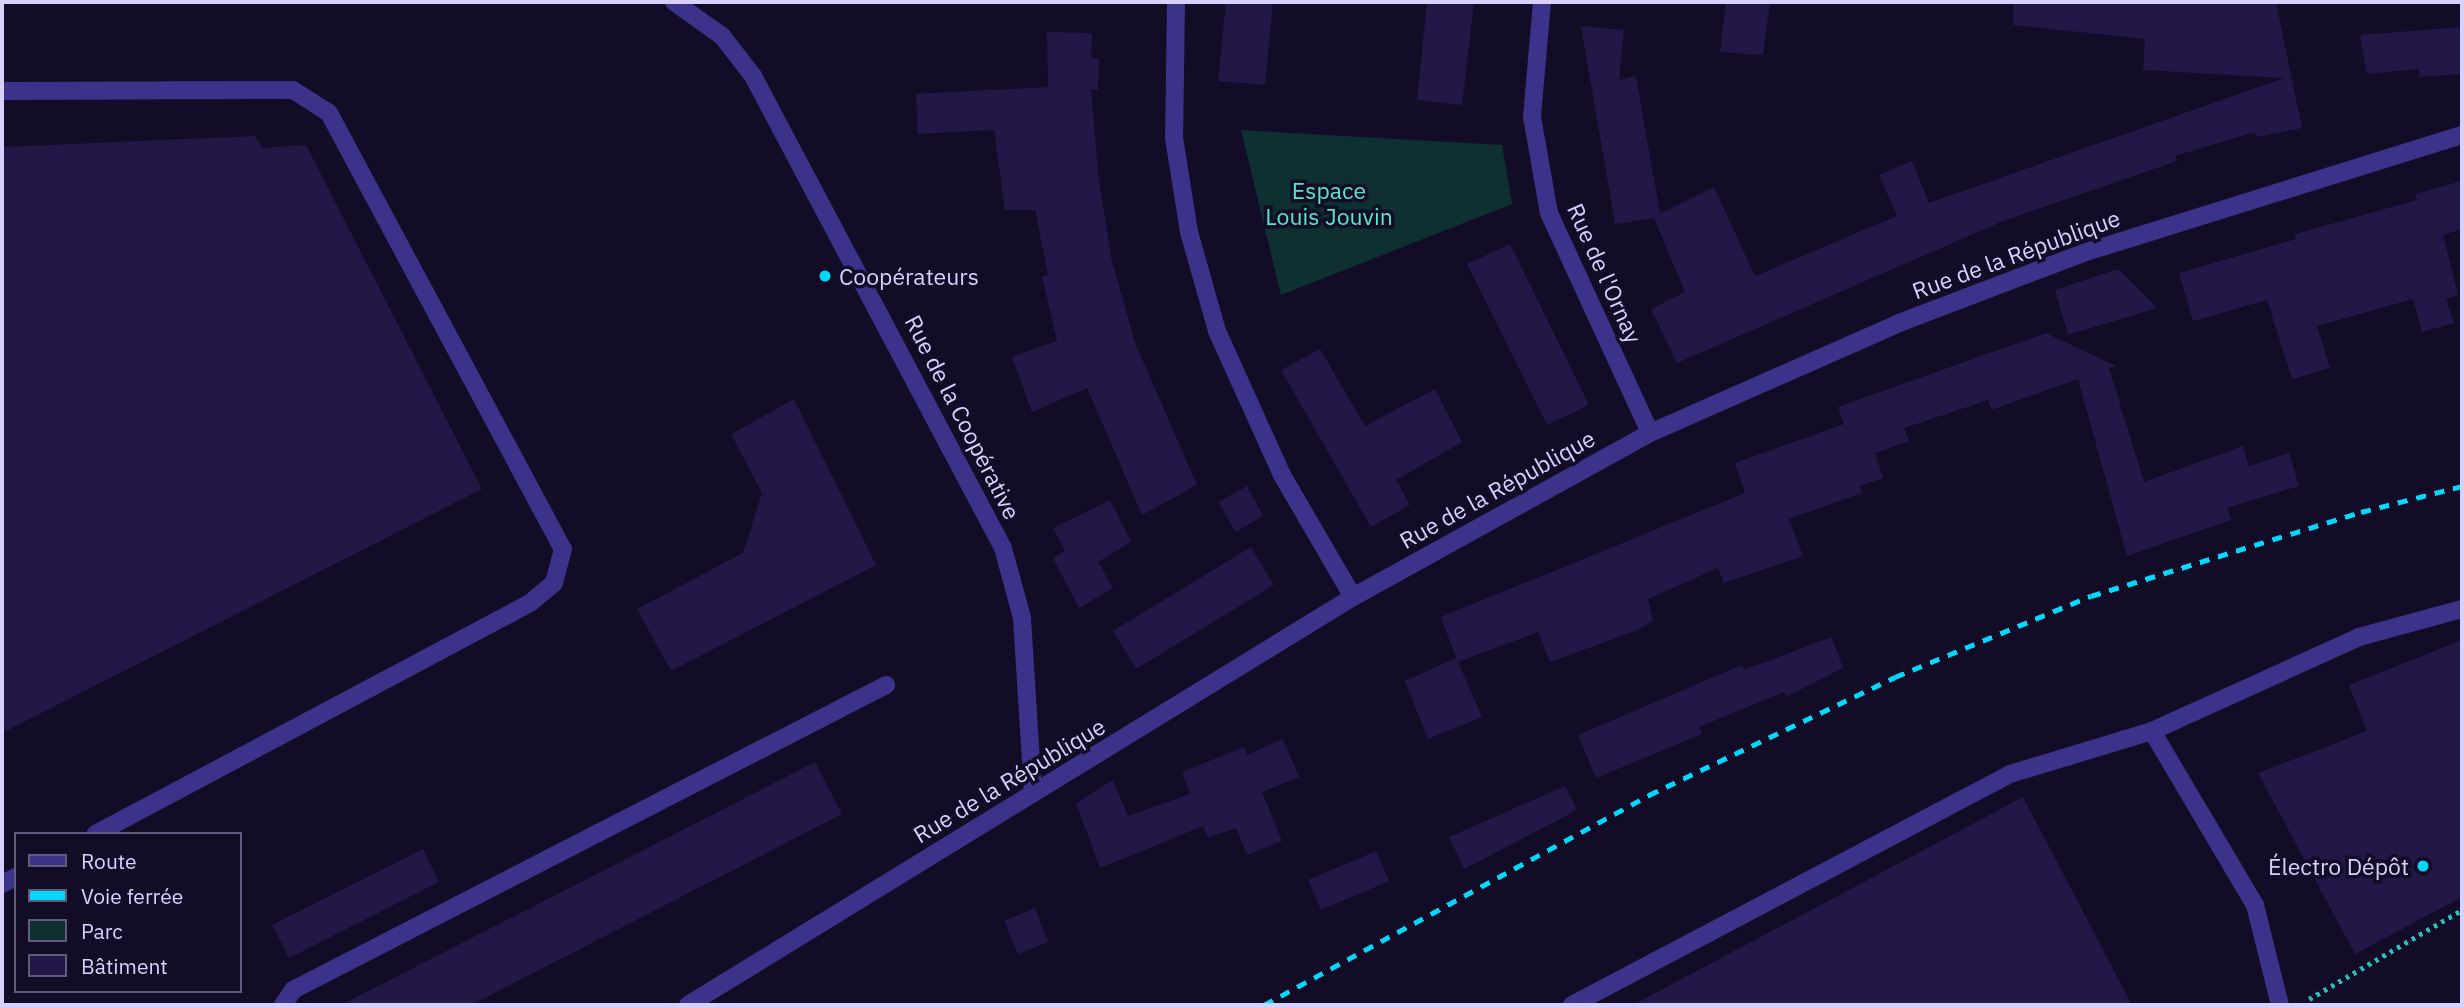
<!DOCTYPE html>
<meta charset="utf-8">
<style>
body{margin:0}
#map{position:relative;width:2464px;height:1007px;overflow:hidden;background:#120c26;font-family:"IBM Plex Sans",sans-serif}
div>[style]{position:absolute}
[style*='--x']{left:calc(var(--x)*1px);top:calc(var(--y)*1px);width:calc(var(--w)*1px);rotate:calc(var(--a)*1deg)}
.green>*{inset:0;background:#0f3030}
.building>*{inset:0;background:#231748}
.path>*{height:4.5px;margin-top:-2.25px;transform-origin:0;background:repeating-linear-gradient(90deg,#23c1be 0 3.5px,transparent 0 8.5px)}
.service>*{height:18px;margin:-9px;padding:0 9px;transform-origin:9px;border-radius:9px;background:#3a3389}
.minor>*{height:18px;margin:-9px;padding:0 9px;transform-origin:9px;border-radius:9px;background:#3a3389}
.tertiary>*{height:18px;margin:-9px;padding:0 9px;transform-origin:9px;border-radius:9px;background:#3a3389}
.rail>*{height:5px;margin-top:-2.5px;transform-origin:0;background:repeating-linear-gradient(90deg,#00d9fc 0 10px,transparent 0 19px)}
.dots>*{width:19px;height:19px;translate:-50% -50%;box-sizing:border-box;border:4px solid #120c26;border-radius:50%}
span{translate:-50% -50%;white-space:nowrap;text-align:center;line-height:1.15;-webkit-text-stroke:7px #120c26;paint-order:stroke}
.park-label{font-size:23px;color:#51ebca}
.street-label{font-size:23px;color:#d8d1ff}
.poi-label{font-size:23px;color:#d8d1ff}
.left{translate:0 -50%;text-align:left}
.right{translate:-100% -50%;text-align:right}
.frame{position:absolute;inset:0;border:4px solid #d8d1ff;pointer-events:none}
.legend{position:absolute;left:14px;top:832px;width:228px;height:161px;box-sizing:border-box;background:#120c26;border:2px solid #615b7d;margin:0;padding:9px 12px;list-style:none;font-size:21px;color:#d8d1ff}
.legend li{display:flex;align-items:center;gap:14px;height:35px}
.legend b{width:35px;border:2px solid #615b7d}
</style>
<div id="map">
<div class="green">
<div style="clip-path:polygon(1241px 130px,1502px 145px,1512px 204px,1281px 295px)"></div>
</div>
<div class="building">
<div style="clip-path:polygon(1226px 2px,1273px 2px,1265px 85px,1218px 81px)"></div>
<div style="clip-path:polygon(1427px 2px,1474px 2px,1462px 105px,1417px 100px)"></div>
<div style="clip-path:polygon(1726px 2px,1770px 2px,1763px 55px,1720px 52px)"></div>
<div style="clip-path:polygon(2014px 2px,2276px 2px,2302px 128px,2256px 137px,2255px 132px,2175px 156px,2177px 161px,2003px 221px,1677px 363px,1651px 309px,1685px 292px,1654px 218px,1615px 224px,1581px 26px,1624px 30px,1619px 80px,1636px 76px,1660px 214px,1714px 187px,1755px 276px,1897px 216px,1879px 175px,1912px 161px,1929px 203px,2284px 78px,2143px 70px,2145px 39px,2013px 25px)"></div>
<div style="clip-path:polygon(2462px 27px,2462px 74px,2419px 77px,2419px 69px,2367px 74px,2360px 35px)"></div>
<div style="clip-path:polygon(1047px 32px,1092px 33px,1091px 58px,1099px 59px,1098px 90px,1091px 89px,1098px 173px,1111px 257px,1135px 343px,1197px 485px,1142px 515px,1087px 388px,1032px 412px,1012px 357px,1057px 341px,1042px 277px,1048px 275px,1035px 210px,1005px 210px,994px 130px,918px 134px,916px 94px,1048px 87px)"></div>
<div style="clip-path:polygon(255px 136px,262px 148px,306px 145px,482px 489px,2px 733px,2px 147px)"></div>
<div style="clip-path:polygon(2462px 181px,2462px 229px,2443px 235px,2458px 295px,2446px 299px,2454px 323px,2422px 332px,2413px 299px,2317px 326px,2330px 368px,2292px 379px,2267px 300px,2193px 321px,2179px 273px,2296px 239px,2295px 234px,2417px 200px,2415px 194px)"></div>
<div style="clip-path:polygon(1510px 244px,1589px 405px,1547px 425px,1467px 264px)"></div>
<div style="clip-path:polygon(2118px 269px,2157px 308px,2068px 335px,2055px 290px)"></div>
<div style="clip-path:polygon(2046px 333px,2116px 366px,2109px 368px,2144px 482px,2243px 446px,2249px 466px,2289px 453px,2299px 486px,2227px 508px,2231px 520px,2127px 556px,2078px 379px,1991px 410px,1988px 400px,1904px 428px,1909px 441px,1875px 453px,1883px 478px,1859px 486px,1862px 493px,1789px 519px,1803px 556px,1724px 583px,1718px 568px,1648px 599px,1653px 621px,1638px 630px,1550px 662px,1538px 632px,1458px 662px,1482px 717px,1428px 739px,1405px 681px,1456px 658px,1441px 617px,1745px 493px,1735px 463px,1844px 424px,1838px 407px)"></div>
<div style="clip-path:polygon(1320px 349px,1365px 426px,1435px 389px,1462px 442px,1396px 480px,1410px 505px,1371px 527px,1281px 370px)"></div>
<div style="clip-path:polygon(794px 399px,876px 565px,671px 671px,637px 609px,743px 553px,762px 493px,731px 434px)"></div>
<div style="clip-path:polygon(1247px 486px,1263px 516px,1236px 532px,1218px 502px)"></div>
<div style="clip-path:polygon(1110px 500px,1131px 542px,1098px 562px,1113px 588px,1079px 608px,1053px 558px,1065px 551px,1053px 528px)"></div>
<div style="clip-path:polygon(1251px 547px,1274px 585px,1136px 669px,1113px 631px)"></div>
<div style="clip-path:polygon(1832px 637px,1843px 668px,1786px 697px,1784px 692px,1699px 727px,1702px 734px,1596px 778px,1578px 735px,1742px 665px,1744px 670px)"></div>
<div style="clip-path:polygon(2462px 640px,2462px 897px,2355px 954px,2258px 773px,2367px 731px,2349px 685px)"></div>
<div style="clip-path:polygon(1283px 739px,1299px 777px,1262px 792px,1282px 841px,1247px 855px,1236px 828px,1208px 838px,1203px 826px,1100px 868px,1076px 803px,1113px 780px,1128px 816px,1190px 794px,1182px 772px,1244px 747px,1247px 755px)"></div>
<div style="clip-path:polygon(815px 762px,842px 814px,471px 1005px,341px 1005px)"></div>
<div style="clip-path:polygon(1565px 786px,1577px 810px,1464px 869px,1449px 837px)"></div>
<div style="clip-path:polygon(2023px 797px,2132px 1005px,1633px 1005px)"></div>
<div style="clip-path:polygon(423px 849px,439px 882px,289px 958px,272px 925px)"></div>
<div style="clip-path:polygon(1376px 851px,1389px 881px,1321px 910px,1308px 880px)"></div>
<div style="clip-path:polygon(1035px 908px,1048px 942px,1018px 954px,1004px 921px)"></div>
</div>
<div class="path">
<div style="--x:2309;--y:999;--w:177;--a:-30.2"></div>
</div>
<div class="service">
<div style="--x:2;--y:91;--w:291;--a:-0.2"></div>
<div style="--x:293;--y:90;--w:43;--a:32.6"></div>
<div style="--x:329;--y:113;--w:495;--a:61.8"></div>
<div style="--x:563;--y:549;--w:35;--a:105"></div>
<div style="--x:554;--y:583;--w:31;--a:140"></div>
<div style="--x:530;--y:603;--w:492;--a:152"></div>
<div style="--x:2152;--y:731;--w:227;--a:-24.4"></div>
<div style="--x:2359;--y:637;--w:107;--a:-15.2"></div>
<div style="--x:2;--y:884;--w:16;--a:-27"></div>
<div style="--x:283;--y:1005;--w:18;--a:-56"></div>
<div style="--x:293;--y:990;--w:667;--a:-27.22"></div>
<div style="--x:1572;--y:1005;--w:495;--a:-27.8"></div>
<div style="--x:2010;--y:774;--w:148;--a:-16.8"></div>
<div style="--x:2152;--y:731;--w:202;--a:59.4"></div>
<div style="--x:2255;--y:905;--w:103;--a:76"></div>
</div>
<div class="minor">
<div style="--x:674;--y:2;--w:59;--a:35.3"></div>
<div style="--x:722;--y:36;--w:51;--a:52.2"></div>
<div style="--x:753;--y:76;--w:534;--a:62.09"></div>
<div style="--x:1003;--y:548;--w:73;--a:74.8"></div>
<div style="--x:1022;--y:618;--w:176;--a:86.4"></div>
<div style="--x:1176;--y:2;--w:136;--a:90.8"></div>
<div style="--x:1174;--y:138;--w:95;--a:80.9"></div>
<div style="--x:1189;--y:232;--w:103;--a:74.2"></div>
<div style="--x:1217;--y:331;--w:158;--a:65.7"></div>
<div style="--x:1282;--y:475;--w:141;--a:59.8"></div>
<div style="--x:1542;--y:2;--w:115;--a:95"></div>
<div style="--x:1532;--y:117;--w:97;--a:80"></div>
<div style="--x:1549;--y:213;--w:242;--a:65.3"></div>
</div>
<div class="tertiary">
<div style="--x:688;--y:1005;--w:780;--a:-31.53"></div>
<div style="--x:1353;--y:597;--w:339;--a:-28.9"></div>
<div style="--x:1650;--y:433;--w:272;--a:-23.8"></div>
<div style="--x:1899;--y:323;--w:197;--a:-20.8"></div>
<div style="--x:2083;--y:253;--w:397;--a:-17.3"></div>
</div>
<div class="rail">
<div style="--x:1264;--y:1005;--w:439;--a:-28.6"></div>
<div style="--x:1649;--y:795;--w:273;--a:-25.6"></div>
<div style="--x:1895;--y:677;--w:212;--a:-22.5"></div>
<div style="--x:2091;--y:596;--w:283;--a:-17.3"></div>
<div style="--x:2361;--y:512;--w:104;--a:-14.4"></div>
</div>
<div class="dots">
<div style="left:825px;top:276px;background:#00d9fc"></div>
<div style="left:2423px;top:866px;background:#00d9fc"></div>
</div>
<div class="park-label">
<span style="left:1329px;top:203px">Espace<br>Louis Jouvin</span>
</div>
<div class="street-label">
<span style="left:2016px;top:254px;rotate:-20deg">Rue de la République</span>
<span style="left:1605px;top:273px;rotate:66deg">Rue de l'Ornay</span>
<span style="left:963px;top:417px;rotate:63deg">Rue de la Coopérative</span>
<span style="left:1497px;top:489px;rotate:-29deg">Rue de la République</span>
<span style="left:1009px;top:780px;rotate:-31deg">Rue de la République</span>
</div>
<div class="poi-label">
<span class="left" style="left:839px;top:276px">Coopérateurs</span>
<span class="right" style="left:2409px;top:866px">Électro Dépôt</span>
</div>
<div class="frame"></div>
<ul class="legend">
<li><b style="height:9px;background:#3a3389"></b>Route</li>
<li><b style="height:9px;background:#00d9fc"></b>Voie ferrée</li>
<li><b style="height:19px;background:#0f3030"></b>Parc</li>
<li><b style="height:19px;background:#231748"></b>Bâtiment</li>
</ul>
</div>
